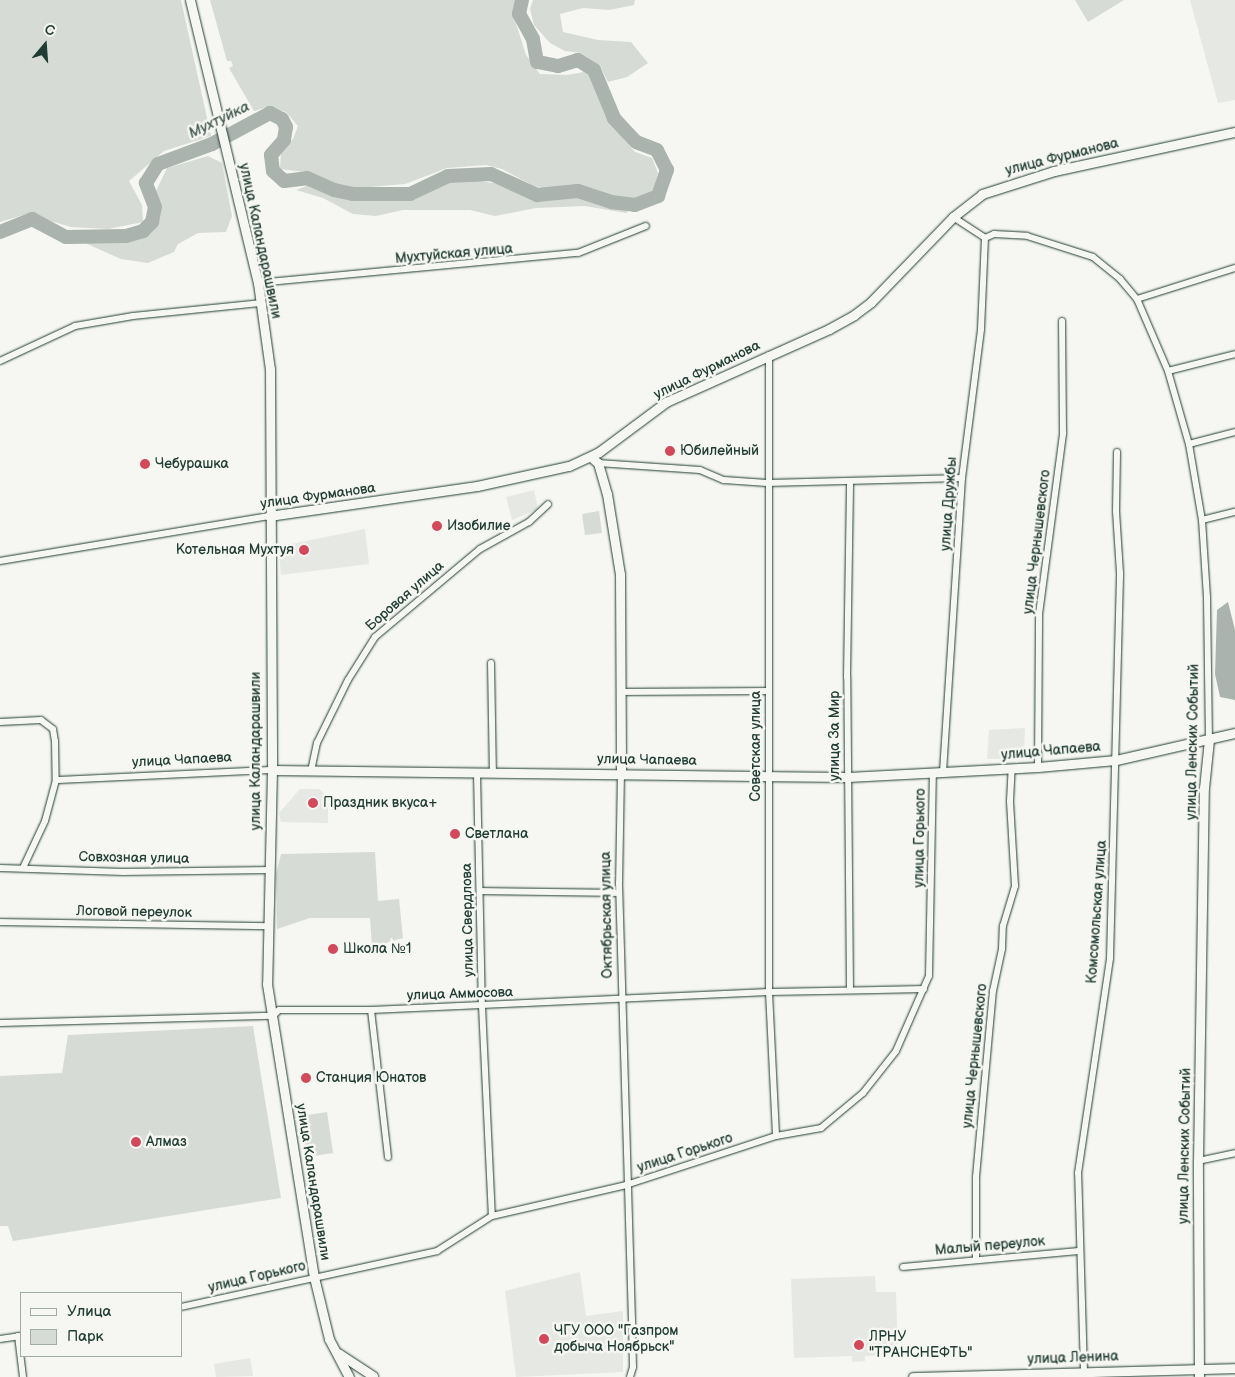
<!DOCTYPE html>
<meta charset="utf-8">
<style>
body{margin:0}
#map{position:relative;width:1235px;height:1377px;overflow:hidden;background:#f6f6f2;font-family:"Balsamiq Sans",sans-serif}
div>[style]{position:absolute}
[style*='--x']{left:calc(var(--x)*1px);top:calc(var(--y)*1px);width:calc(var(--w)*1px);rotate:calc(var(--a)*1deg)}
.built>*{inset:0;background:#e6e8e4}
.green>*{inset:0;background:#d6dbd6}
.water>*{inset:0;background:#aab3ae}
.river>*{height:14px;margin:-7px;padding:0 7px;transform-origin:7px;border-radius:7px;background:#aab3ae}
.roads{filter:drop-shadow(0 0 1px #1f3d34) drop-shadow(0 0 1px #1f3d34)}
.street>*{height:6px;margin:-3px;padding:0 3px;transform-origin:3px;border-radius:3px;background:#f6f6f2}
.secondary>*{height:9px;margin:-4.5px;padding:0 4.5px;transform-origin:4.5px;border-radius:4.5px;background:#f6f6f2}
.dots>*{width:14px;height:14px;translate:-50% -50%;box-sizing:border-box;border:2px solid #f6f6f2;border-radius:50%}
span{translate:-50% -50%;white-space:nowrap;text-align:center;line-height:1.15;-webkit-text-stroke:5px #f6f6f2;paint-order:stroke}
.street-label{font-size:14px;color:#1f3d34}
.poi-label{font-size:14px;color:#1f3d34}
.left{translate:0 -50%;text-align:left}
.right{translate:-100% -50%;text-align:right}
.water-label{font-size:15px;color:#425a52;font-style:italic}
.legend{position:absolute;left:20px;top:1292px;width:162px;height:65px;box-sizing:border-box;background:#f6f6f2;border:1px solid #a0aca6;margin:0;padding:6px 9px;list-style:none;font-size:15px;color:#1f3d34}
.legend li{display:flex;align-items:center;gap:10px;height:25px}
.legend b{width:25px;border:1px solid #a0aca6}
.north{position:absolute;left:20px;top:20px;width:50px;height:50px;-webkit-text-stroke:4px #f6f6f2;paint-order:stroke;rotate:18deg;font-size:14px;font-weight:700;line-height:20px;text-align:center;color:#1f3d34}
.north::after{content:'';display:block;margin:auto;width:18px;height:22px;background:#1f3d34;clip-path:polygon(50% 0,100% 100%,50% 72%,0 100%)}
</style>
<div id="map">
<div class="built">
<div style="clip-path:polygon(1190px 0,1235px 0,1235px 100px,1218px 103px)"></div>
<div style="clip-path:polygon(534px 490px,538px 509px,512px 520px,506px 497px)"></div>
<div style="clip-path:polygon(365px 529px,369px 564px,281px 575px,279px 551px,282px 546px)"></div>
<div style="clip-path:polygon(1025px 728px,1024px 759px,987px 759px,989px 730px)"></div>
<div style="clip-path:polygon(300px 789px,319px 789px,328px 797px,328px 823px,281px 822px,279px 813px)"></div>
<div style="clip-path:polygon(580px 1272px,586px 1316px,623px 1311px,623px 1372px,516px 1377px,505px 1291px)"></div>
<div style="clip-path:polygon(875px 1276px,876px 1292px,896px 1292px,898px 1355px,865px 1356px,865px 1361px,852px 1362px,852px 1356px,794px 1358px,791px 1279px)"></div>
<div style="clip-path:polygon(250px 1358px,253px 1376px,216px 1377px,214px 1364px)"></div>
</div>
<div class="green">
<div style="clip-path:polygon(0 0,181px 0,211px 136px,164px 151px,129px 181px,142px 205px,143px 222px,108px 229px,71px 227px,27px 214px,0 222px)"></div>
<div style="clip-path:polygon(210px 0,515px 0,513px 14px,526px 55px,540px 74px,567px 75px,584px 72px,593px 78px,606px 113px,622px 137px,635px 152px,652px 158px,658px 173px,653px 192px,633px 200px,571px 186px,553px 190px,534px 186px,502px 169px,486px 165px,447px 168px,405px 184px,347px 189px,312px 173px,280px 169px,281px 152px,293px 139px,298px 126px,286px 112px,267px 107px,254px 111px,229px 68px,233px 66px,231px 61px,227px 61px)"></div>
<div style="clip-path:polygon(533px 0,635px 0,634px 5px,609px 10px,583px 8px,560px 14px,563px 32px,598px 40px,631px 42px,648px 63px,627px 77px,608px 82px,600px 66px,581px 53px,565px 51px,550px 43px,534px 25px,530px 9px)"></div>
<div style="clip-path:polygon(1075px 0,1124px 0,1088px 22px)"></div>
<div style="clip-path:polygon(208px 156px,222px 163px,232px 216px,226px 232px,198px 233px,178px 244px,174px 252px,148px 263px,121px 259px,85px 243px,123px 241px,157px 226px,156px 191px,167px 168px)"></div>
<div style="clip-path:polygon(473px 180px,499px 184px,530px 198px,579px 197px,632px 208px,626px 213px,585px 206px,536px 208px,495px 216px,470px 210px,403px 210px,376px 216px,353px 214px,323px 198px,296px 190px,312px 184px,347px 198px,389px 200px,414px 199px,446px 183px)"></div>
<div style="clip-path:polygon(599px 511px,602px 533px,585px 535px,582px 514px)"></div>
<div style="clip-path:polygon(375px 852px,378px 901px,399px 899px,403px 938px,372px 947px,370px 918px,310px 918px,277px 929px,276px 874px,281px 854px)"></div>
<div style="clip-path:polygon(253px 1026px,281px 1198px,13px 1241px,8px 1226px,0 1226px,0 1076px,62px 1073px,68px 1035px)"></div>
<div style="clip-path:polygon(327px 1112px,333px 1153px,307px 1157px,301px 1116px)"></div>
</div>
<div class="water">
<div style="clip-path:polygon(1228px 602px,1235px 630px,1235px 700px,1220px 697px,1215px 674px,1217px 610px)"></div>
</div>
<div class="river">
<div style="--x:0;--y:232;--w:35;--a:-22"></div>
<div style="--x:32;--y:219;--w:38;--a:28"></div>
<div style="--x:66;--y:237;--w:60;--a:-1"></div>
<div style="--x:126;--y:236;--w:18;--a:-16"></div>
<div style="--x:143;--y:231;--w:13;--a:-45"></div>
<div style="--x:152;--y:222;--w:15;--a:-79"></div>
<div style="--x:155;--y:207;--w:26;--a:-111"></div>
<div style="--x:146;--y:183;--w:22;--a:-58"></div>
<div style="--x:158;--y:164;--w:58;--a:-20.3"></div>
<div style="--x:212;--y:144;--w:66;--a:-28.1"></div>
<div style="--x:270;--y:113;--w:13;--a:27"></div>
<div style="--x:282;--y:119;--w:9;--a:63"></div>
<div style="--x:286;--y:127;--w:13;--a:99"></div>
<div style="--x:284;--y:140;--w:20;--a:131"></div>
<div style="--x:271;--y:155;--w:16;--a:83"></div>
<div style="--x:273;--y:171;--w:15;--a:42"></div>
<div style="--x:284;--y:181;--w:23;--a:-7"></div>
<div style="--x:307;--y:178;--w:30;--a:24"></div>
<div style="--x:334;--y:190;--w:19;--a:12"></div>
<div style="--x:353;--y:194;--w:57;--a:0"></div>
<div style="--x:410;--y:194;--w:42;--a:-25.3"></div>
<div style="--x:448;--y:176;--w:43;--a:-2.7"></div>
<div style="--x:491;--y:174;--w:51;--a:24.5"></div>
<div style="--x:537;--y:195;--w:41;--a:-5.6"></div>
<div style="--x:578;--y:191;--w:35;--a:18"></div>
<div style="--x:611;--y:202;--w:24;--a:7"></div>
<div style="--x:635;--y:205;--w:25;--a:-21"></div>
<div style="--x:658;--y:196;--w:28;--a:-71"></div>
<div style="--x:667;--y:170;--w:22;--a:-117"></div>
<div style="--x:657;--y:150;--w:22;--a:-159"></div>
<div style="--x:636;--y:142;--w:33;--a:-133"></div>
<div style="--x:614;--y:118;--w:52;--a:-112.6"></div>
<div style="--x:594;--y:70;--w:19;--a:-148"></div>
<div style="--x:578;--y:60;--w:21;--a:163"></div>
<div style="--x:558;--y:66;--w:21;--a:-169"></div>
<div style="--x:537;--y:62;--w:23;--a:-100"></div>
<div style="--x:533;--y:39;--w:29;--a:-119"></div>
<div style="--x:519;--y:14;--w:14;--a:-78"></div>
</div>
<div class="roads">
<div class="street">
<div style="--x:953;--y:217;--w:38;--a:33"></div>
<div style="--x:985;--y:238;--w:10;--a:-24"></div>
<div style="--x:994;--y:234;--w:33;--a:3"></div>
<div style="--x:1027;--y:236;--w:69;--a:17.7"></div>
<div style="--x:1093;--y:257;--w:35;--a:39"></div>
<div style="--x:1120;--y:279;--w:26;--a:50"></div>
<div style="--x:1137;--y:299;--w:78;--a:66.7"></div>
<div style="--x:1168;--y:371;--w:76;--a:74"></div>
<div style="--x:1189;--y:444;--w:77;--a:80.3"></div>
<div style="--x:1202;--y:520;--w:78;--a:86.3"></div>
<div style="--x:1207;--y:598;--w:142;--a:89.2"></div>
<div style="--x:258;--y:283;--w:321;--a:-5.4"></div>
<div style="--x:578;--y:253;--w:73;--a:-21.7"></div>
<div style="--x:1137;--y:299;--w:103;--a:-17.6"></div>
<div style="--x:769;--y:355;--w:637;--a:90"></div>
<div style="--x:769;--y:992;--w:144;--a:87.2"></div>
<div style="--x:0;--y:361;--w:83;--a:-25"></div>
<div style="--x:75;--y:326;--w:59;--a:-9.8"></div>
<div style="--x:133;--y:316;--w:130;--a:-5.8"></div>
<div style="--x:1168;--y:371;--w:69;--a:-14.2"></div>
<div style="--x:1189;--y:444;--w:48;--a:-14.6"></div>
<div style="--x:598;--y:463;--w:102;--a:3.9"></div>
<div style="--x:700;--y:470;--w:26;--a:23"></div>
<div style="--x:724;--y:480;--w:43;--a:4"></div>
<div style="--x:767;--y:483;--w:195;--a:-1.5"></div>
<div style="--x:1202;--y:520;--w:34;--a:-14"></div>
<div style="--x:0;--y:561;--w:273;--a:-9.5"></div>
<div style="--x:491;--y:663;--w:110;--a:89"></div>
<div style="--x:622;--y:692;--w:146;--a:-0.4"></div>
<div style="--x:0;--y:722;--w:41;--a:-2.8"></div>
<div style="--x:41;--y:720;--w:15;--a:37"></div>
<div style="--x:53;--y:729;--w:12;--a:81"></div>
<div style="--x:55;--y:741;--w:39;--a:89"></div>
<div style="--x:56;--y:780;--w:42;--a:105"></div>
<div style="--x:45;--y:821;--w:52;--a:115.1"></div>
<div style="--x:1038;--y:767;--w:153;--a:-89.6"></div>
<div style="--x:1039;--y:614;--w:183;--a:-82.4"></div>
<div style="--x:1063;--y:433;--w:112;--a:-90.5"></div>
<div style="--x:311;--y:771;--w:29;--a:-78"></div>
<div style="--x:317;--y:743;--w:70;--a:-63.8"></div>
<div style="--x:348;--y:680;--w:51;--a:-57.9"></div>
<div style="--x:375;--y:637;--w:137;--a:-40"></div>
<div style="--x:480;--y:549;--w:56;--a:-28.9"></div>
<div style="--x:529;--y:522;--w:26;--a:-43"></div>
<div style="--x:621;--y:772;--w:111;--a:91"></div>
<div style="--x:619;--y:883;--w:438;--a:88.3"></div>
<div style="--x:632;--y:1321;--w:46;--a:88.8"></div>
<div style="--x:633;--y:1367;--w:10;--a:107"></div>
<div style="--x:943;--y:772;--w:295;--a:-86.3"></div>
<div style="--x:962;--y:478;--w:150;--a:-82.7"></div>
<div style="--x:981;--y:329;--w:91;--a:-87.5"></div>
<div style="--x:477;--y:773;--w:233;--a:88.8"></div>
<div style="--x:482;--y:1006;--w:210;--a:87.3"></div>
<div style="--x:56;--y:780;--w:216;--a:-2.7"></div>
<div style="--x:0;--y:868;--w:124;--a:1.8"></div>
<div style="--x:124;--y:872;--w:144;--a:-0.8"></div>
<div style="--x:480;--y:891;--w:139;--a:0.8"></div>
<div style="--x:0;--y:922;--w:268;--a:0.9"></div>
<div style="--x:850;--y:990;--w:313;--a:-90.5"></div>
<div style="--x:847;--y:677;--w:195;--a:-89.1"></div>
<div style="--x:371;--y:1010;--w:148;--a:83.4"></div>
<div style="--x:0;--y:1023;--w:273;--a:-1.5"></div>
<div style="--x:273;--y:1016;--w:8;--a:-45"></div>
<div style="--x:279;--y:1010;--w:92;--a:0"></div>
<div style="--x:371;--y:1010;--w:398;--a:-2.6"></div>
<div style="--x:769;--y:992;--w:155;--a:-1.1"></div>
<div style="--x:1198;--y:1161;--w:38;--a:-12"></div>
<div style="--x:976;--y:1259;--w:82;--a:-90"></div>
<div style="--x:976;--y:1177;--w:187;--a:-84.8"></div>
<div style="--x:993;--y:991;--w:43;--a:-77.9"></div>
<div style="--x:1002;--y:949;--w:23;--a:-88"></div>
<div style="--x:1003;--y:926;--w:42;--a:-73.3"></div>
<div style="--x:1015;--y:886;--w:85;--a:-93.4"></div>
<div style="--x:1010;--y:801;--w:33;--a:-87"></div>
<div style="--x:903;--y:1267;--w:176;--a:-5.2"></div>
<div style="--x:181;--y:1307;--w:262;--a:-12.3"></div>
<div style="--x:437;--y:1251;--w:65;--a:-32.5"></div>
<div style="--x:492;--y:1216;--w:138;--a:-13"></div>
<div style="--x:626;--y:1185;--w:158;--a:-18.1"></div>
<div style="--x:776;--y:1136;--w:46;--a:-10.1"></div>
<div style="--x:821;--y:1128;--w:55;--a:-39.8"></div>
<div style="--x:863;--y:1093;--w:53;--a:-51.8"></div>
<div style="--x:896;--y:1051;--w:82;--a:-66.3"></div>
<div style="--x:929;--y:976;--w:203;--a:-88.9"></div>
<div style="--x:18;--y:1336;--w:41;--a:83"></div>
<div style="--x:0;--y:1339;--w:21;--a:-8"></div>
<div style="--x:1084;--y:1371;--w:198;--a:-91.7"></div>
<div style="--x:1078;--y:1173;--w:217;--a:-81.5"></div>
<div style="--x:1110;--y:958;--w:385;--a:-88.5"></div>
<div style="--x:1120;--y:573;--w:62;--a:-93.7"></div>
<div style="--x:1116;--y:511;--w:59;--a:-89"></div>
</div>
<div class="secondary">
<div style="--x:190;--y:0;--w:291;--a:76.5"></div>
<div style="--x:258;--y:283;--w:87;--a:82.1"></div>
<div style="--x:270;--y:369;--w:401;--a:89.7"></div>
<div style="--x:272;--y:770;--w:214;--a:91.3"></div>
<div style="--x:267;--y:984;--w:297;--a:80.9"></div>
<div style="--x:314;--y:1277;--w:64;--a:76.4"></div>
<div style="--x:329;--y:1339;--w:43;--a:62.2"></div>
<div style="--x:591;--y:457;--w:9;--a:41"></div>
<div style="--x:598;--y:463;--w:32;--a:74"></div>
<div style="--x:607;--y:494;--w:81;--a:80.8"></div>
<div style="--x:620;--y:574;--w:198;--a:89.7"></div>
<div style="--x:269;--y:516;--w:210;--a:-8.2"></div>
<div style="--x:477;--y:486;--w:94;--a:-12.3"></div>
<div style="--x:569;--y:466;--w:33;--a:-25"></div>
<div style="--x:599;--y:452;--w:84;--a:-36.7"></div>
<div style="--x:666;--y:402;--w:179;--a:-24.1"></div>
<div style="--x:829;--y:329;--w:29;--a:-29"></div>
<div style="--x:854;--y:315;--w:21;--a:-37"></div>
<div style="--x:871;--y:302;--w:118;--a:-46"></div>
<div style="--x:953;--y:217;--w:37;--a:-38"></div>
<div style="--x:982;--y:194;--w:76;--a:-17.7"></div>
<div style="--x:1054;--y:171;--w:185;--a:-12.2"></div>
<div style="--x:272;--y:770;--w:576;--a:0.7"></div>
<div style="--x:848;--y:777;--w:190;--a:-3"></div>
<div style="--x:1038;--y:767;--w:78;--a:-5.1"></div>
<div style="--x:1116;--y:760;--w:122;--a:-12.8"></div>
<div style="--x:338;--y:1353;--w:42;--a:33.3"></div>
<div style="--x:913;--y:1377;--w:322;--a:-1.6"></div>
<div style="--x:1199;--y:1377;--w:216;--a:-90.3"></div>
<div style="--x:1198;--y:1161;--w:373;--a:-89.1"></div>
<div style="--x:1204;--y:788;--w:48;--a:-84.1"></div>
</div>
</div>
<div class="dots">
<div style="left:670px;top:451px;background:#d1495b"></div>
<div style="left:145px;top:464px;background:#d1495b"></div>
<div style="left:437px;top:526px;background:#d1495b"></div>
<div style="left:304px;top:550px;background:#d1495b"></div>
<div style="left:313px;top:803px;background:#d1495b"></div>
<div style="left:455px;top:834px;background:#d1495b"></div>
<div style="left:333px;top:949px;background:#d1495b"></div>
<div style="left:306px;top:1078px;background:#d1495b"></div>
<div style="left:136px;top:1142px;background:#d1495b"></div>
<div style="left:544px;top:1339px;background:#d1495b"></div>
<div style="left:859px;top:1345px;background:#d1495b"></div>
</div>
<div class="street-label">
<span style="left:1062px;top:157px;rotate:-14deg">улица Фурманова</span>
<span style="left:260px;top:241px;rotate:78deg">улица Каландарашвили</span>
<span style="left:454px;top:254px;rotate:-5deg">Мухтуйская улица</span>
<span style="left:707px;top:370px;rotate:-26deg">улица Фурманова</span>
<span style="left:318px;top:496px;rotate:-8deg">улица Фурманова</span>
<span style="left:949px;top:504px;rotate:-86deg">улица Дружбы</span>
<span style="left:1037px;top:542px;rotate:-83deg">улица Чернышевского</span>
<span style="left:405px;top:596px;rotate:-41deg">Боровая улица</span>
<span style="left:835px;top:736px;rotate:-90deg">улица За Мир</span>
<span style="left:1193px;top:742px;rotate:-89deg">улица Ленских Событий</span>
<span style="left:756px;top:746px;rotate:-90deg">Советская улица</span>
<span style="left:256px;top:751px;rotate:-90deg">улица Каландарашвили</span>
<span style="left:1051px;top:751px;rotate:-5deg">улица Чапаева</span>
<span style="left:182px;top:760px;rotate:-3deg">улица Чапаева</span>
<span style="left:647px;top:760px;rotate:1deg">улица Чапаева</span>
<span style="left:920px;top:838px;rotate:-89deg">улица Горького</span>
<span style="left:134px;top:858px;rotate:1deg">Совхозная улица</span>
<span style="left:134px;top:912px;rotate:1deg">Логовой переулок</span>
<span style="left:1097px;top:912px;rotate:-86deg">Комсомольская улица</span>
<span style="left:607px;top:915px;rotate:-91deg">Октябрьская улица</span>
<span style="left:468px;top:920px;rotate:-91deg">улица Свердлова</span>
<span style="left:460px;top:994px;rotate:-2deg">улица Аммосова</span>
<span style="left:975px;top:1056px;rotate:-84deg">улица Чернышевского</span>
<span style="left:1185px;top:1146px;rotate:-89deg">улица Ленских Событий</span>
<span style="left:685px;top:1153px;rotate:-18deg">улица Горького</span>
<span style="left:313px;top:1182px;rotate:81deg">улица Каландарашвили</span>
<span style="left:990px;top:1246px;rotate:-5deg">Малый переулок</span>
<span style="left:257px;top:1277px;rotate:-13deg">улица Горького</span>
<span style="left:1073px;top:1358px;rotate:-2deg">улица Ленина</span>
</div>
<div class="poi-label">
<span class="left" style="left:680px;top:451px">Юбилейный</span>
<span class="left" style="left:155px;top:464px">Чебурашка</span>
<span class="left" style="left:447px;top:526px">Изобилие</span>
<span class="right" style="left:294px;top:550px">Котельная Мухтуя</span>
<span class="left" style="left:323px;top:803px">Праздник вкуса+</span>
<span class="left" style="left:465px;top:834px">Светлана</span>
<span class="left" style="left:343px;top:949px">Школа №1</span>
<span class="left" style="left:316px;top:1078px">Станция Юнатов</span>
<span class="left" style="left:146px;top:1142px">Алмаз</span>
<span class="left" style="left:554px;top:1339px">ЧГУ ООО "Газпром<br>добыча Ноябрьск"</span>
<span class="left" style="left:869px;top:1345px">ЛРНУ<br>"ТРАНСНЕФТЬ"</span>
</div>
<div class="water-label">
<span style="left:219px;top:120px;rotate:-26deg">Мухтуйка</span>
</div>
<ul class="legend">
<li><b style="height:6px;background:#f6f6f2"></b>Улица</li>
<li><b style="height:14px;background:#d6dbd6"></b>Парк</li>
</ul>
<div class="north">С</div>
</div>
